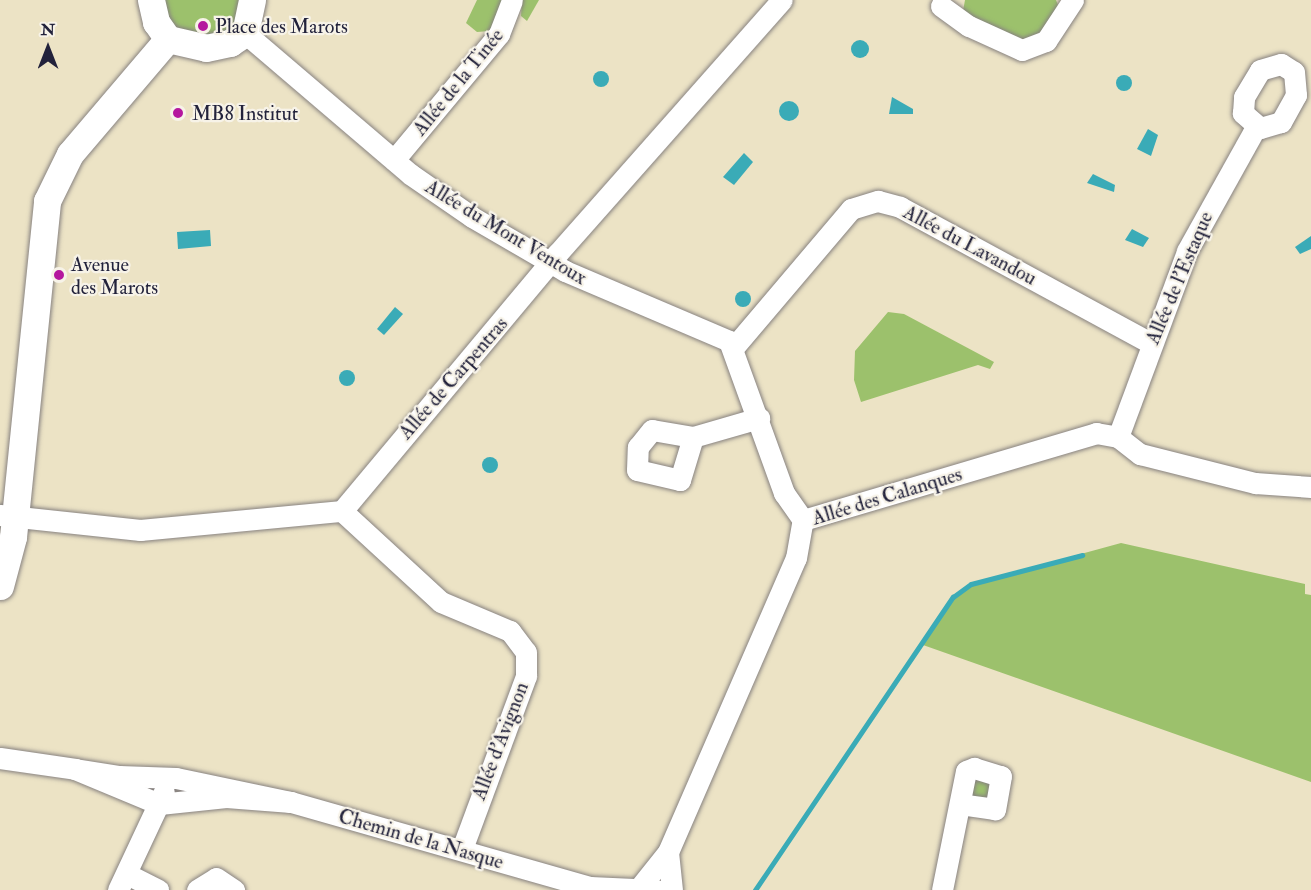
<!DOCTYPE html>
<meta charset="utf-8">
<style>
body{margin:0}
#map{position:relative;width:1311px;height:890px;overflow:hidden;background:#ece3c5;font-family:"IM FELL Double Pica",serif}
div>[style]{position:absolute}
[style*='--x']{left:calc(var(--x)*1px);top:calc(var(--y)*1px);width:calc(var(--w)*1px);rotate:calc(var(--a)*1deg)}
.green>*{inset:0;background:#9cc16c}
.water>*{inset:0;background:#3aabb7}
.round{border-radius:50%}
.stream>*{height:5px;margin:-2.5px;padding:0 2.5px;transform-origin:2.5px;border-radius:2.5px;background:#3aabb7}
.roads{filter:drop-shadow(0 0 2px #878280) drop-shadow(0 0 2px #878280)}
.minor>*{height:21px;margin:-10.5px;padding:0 10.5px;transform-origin:10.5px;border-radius:10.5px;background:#fff}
.tertiary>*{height:27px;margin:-13.5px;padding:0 13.5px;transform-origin:13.5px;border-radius:13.5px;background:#fff}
.dots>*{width:16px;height:16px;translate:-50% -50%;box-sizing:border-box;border:3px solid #f7f3e8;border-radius:50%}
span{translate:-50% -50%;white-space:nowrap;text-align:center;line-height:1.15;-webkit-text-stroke:4.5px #f7f3e8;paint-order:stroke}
.poi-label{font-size:20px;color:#22223b}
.left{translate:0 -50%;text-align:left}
.street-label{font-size:20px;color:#22223b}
.north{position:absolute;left:18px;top:18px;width:60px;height:60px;-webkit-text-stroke:4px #f7f3e8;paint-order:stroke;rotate:0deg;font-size:16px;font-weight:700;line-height:24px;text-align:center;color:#22223b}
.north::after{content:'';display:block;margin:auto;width:21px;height:27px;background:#22223b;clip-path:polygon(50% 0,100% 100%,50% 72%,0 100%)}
</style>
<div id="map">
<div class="green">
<div style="clip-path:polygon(160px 0,245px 0,239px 20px,219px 37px,176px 31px)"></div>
<div style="clip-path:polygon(477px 0,504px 0,490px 31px,477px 32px,466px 23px)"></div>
<div style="clip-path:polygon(522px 0,539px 0,527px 21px,521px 16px)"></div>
<div style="clip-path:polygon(965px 0,1056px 0,1060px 10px,1046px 33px,1028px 45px,987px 23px,980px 25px,963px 11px)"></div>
<div style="clip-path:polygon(888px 312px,904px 314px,994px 362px,990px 369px,978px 365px,861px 402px,854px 380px,855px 351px)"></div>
<div style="clip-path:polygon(1121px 543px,1305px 584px,1305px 594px,1311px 595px,1311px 782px,923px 645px,953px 597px,971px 584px)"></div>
<div style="clip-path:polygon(974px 778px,990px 779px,990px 798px,971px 797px)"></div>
</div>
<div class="water">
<div class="round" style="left:851px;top:40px;width:18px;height:18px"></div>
<div class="round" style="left:593px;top:71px;width:16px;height:16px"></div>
<div class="round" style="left:1116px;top:75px;width:16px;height:16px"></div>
<div style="clip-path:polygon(892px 97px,913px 109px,913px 114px,889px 114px)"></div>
<div class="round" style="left:779px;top:101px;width:20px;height:20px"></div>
<div style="clip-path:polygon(1148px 129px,1158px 135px,1151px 156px,1137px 149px)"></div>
<div style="clip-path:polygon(744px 153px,753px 162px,734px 185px,723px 177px)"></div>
<div style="clip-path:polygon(1093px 174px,1115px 185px,1114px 192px,1087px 183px)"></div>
<div style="clip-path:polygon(1132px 229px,1149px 238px,1143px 247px,1125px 240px)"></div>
<div style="clip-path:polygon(210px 230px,211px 246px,178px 249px,177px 232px)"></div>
<div style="clip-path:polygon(1311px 236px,1311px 249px,1300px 254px,1295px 247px)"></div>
<div class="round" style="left:735px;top:291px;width:16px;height:16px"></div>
<div style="clip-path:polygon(395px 307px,403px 314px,384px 335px,377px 329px)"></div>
<div class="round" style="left:339px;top:370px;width:16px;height:16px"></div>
<div class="round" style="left:482px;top:457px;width:16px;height:16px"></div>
</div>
<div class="stream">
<div style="--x:755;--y:890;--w:354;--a:-56"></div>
<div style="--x:953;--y:597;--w:22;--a:-36"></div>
<div style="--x:971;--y:584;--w:115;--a:-14.6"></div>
</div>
<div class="roads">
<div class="minor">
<div style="--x:941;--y:6;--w:34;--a:36"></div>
<div style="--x:969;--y:26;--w:58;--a:24.4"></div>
<div style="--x:1022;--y:50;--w:26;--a:-21"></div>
<div style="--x:1046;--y:41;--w:49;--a:-56.6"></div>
<div style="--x:245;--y:33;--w:217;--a:40.5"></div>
<div style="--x:410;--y:174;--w:75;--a:34.7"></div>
<div style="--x:472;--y:217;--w:108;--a:30.1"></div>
<div style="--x:565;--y:271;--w:178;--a:23.1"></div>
<div style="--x:729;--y:341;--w:162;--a:70.1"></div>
<div style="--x:784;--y:493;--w:33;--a:55"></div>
<div style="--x:1281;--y:64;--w:15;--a:32"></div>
<div style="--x:1294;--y:72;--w:23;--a:85"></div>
<div style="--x:1296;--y:95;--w:31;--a:119"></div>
<div style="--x:1281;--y:122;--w:22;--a:164"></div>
<div style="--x:1260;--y:128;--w:23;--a:-139"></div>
<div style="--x:1243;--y:113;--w:16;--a:-86"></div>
<div style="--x:1244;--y:97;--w:31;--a:-59"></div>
<div style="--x:1260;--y:70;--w:22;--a:-16"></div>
<div style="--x:394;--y:160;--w:164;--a:-50.2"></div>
<div style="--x:499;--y:34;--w:36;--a:-69"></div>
<div style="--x:734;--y:347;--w:181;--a:-49.7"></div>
<div style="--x:851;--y:209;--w:28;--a:-17"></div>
<div style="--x:878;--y:201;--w:23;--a:15"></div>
<div style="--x:900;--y:207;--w:285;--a:28.5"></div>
<div style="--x:693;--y:437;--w:45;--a:106.8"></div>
<div style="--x:680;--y:480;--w:44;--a:-166.9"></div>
<div style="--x:637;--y:470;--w:23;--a:-88"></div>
<div style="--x:638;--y:447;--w:22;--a:-51"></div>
<div style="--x:652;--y:430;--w:42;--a:9.7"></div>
<div style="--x:693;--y:437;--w:69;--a:-16.1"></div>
<div style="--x:1118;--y:437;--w:198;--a:-69.6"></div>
<div style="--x:1187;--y:251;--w:142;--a:-60.9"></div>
<div style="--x:342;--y:511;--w:134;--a:42.6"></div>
<div style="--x:441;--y:602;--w:75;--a:22.8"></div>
<div style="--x:510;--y:631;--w:26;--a:53"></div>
<div style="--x:526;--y:652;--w:24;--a:90"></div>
<div style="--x:526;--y:676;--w:184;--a:110.3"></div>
<div style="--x:0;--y:515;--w:141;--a:6.1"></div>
<div style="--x:140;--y:530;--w:203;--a:-5.4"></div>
<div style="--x:342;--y:511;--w:335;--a:-50.1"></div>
<div style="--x:557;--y:254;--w:339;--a:-48.5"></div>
<div style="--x:803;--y:520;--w:306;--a:-16.5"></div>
<div style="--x:1096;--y:433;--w:22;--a:10"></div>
<div style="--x:1118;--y:437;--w:28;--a:38"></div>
<div style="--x:1140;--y:454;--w:119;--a:14.2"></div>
<div style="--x:1255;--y:483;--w:56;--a:4.1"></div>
<div style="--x:0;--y:758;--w:76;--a:8.3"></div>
<div style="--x:75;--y:769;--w:45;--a:9"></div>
<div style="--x:119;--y:776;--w:57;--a:2"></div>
<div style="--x:176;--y:778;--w:117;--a:11.8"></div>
<div style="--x:291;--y:802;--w:65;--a:-175.6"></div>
<div style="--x:226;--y:797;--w:67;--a:174"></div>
<div style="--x:159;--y:804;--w:91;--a:-157.4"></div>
<div style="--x:291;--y:802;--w:311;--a:15.9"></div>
<div style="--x:590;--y:887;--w:66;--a:2.6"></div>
<div style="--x:668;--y:852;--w:321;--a:-66.5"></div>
<div style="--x:796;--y:558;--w:39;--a:-80"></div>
<div style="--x:127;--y:874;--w:35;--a:27"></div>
<div style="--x:640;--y:887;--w:45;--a:-51.3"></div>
<div style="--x:668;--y:852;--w:38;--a:84"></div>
<div style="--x:118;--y:890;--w:108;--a:-64.9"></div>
<div style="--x:197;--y:890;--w:22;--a:-32"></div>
<div style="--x:216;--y:878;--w:22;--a:34"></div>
<div style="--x:942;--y:890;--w:121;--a:-78.6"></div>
<div style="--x:966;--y:771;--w:9;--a:-21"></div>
<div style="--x:974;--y:768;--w:28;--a:17"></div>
<div style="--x:1001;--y:776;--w:34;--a:100"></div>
<div style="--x:995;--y:809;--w:35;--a:-172"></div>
</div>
<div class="tertiary">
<div style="--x:151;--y:0;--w:23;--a:77"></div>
<div style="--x:156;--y:22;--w:21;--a:55"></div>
<div style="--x:168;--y:39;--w:39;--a:13"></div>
<div style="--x:206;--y:48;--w:25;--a:-12"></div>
<div style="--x:230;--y:43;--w:18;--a:-34"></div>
<div style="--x:245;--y:33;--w:34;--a:-78"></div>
<div style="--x:0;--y:586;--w:51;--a:-75.1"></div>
<div style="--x:13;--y:537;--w:338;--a:-84.2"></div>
<div style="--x:47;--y:201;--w:52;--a:-63.9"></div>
<div style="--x:70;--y:154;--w:151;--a:-49.6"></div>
</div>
</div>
<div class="dots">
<div style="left:203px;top:26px;background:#b5179e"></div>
<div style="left:178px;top:113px;background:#b5179e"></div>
<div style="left:59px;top:275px;background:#b5179e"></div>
</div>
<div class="poi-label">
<span class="left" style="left:215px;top:26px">Place des Marots</span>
<span class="left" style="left:192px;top:113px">MB8 Institut</span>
<span class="left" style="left:71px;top:276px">Avenue<br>des Marots</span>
</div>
<div class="street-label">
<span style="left:458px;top:82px;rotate:-51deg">Allée de la Tinée</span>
<span style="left:506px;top:232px;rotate:31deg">Allée du Mont Ventoux</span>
<span style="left:970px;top:245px;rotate:28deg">Allée du Lavandou</span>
<span style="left:1179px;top:278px;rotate:-67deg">Allée de l'Estaque</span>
<span style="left:453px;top:378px;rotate:-49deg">Allée de Carpentras</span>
<span style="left:887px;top:496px;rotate:-17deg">Allée des Calanques</span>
<span style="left:500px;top:741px;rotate:-69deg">Allée d'Avignon</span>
<span style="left:421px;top:839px;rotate:16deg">Chemin de la Nasque</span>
</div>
<div class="north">N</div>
</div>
